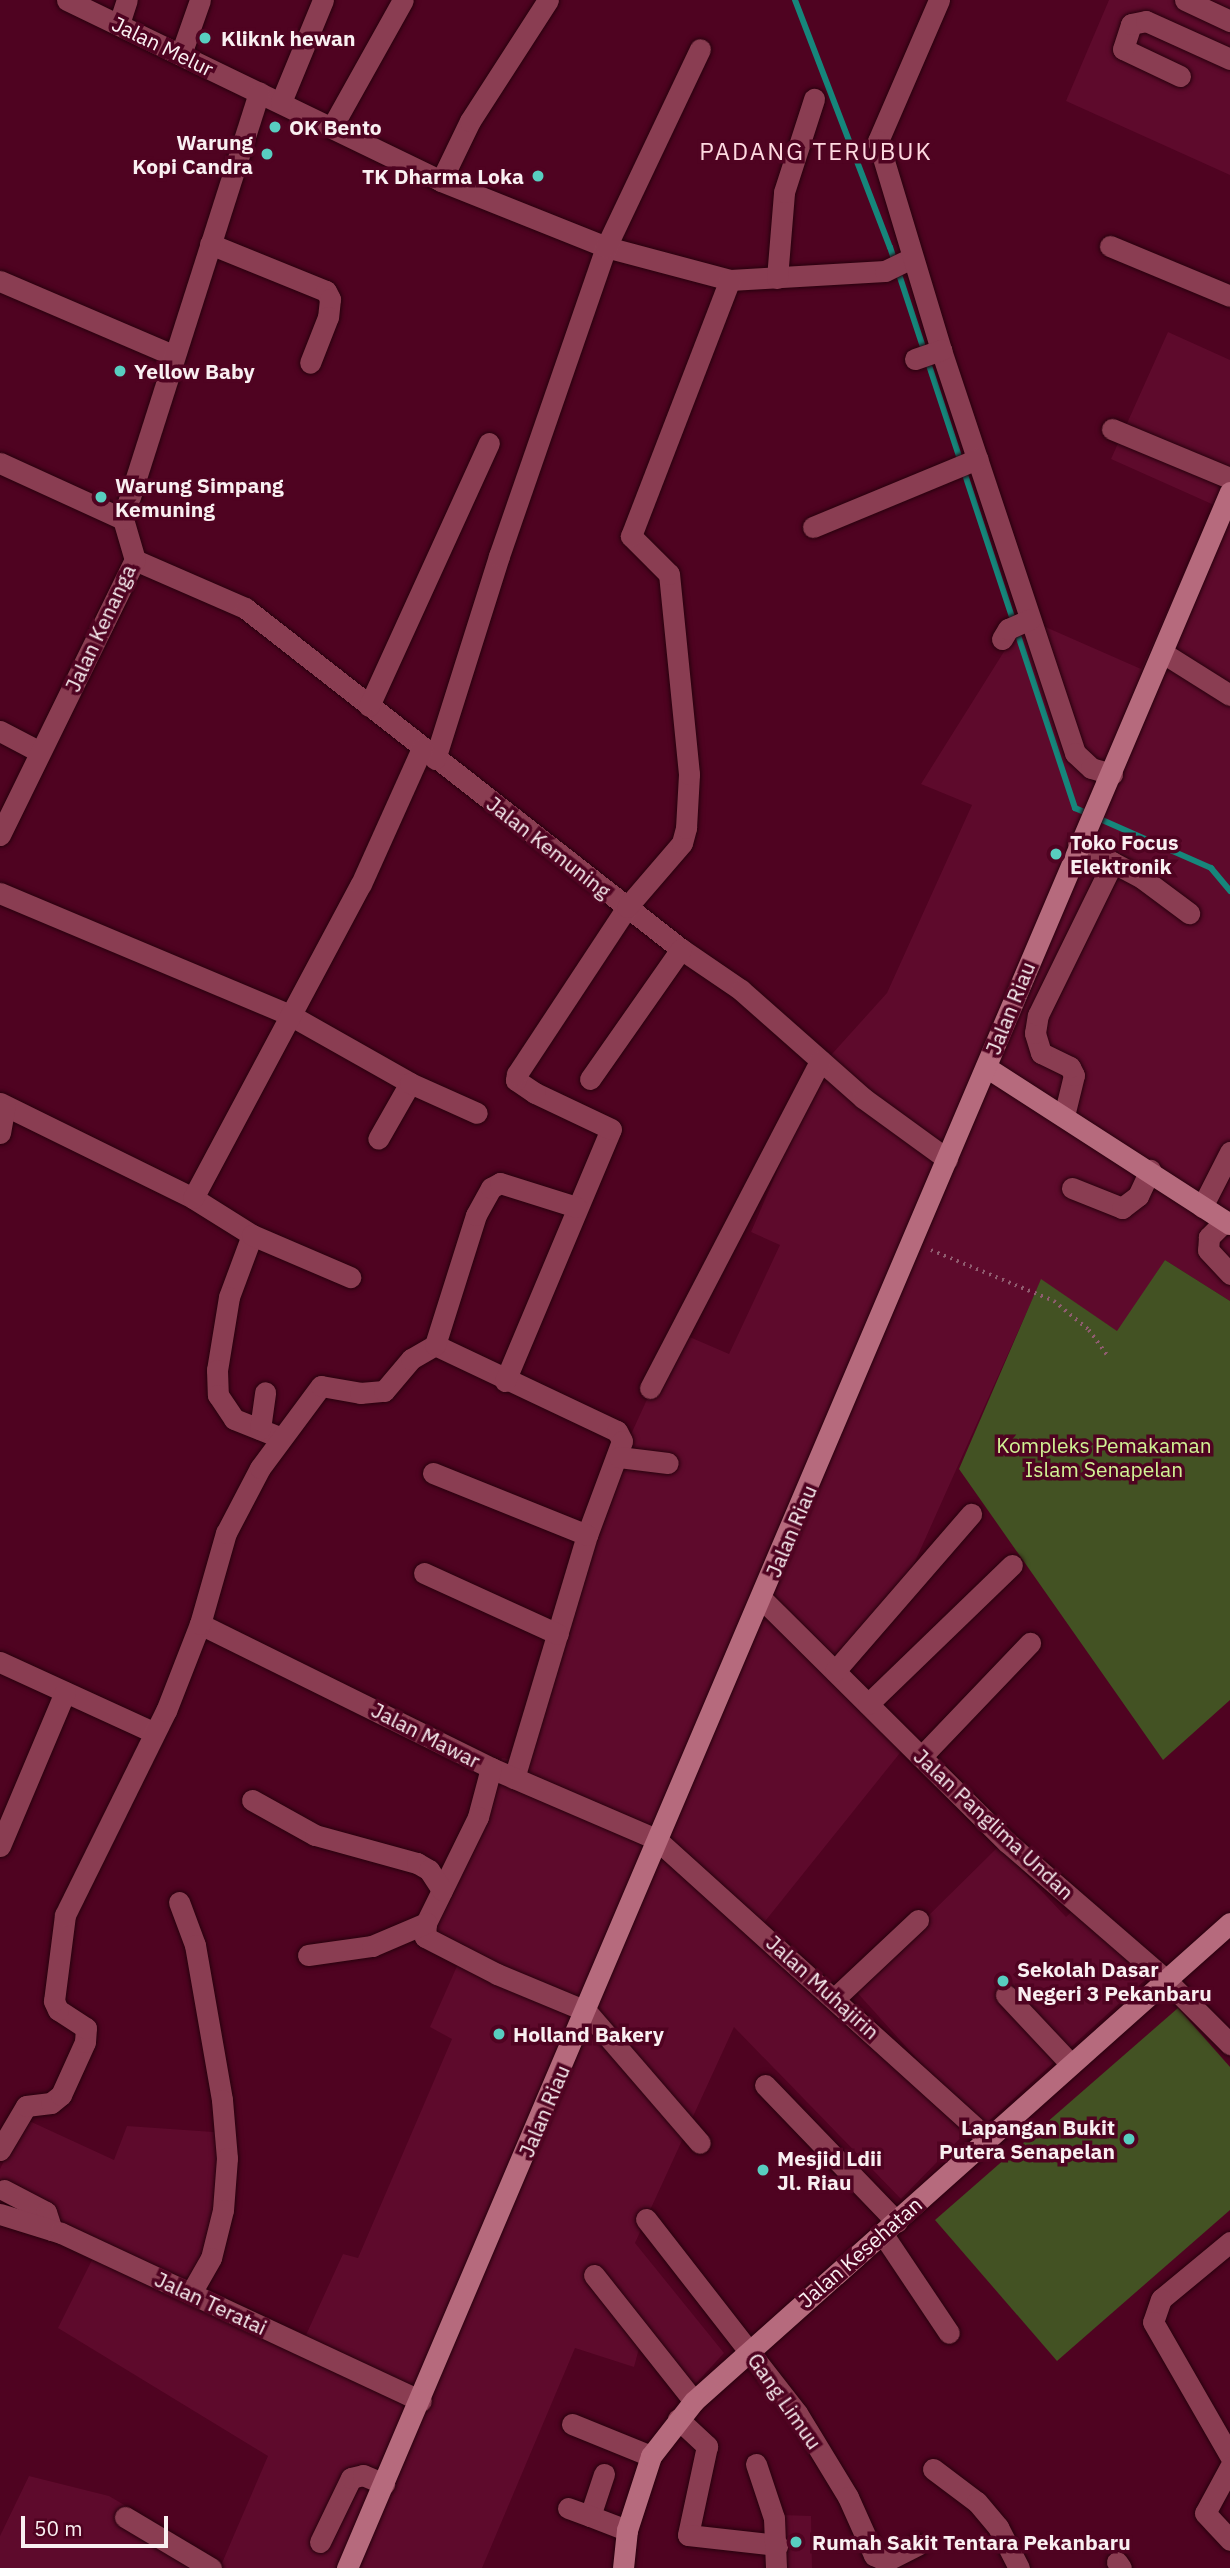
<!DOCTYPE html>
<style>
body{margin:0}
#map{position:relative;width:1230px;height:2568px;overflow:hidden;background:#4f0321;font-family:"IBM Plex Sans",sans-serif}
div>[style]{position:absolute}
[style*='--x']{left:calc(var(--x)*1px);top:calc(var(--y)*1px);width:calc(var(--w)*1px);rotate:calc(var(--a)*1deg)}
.built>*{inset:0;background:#5e0a2c}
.green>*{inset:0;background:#435223}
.stream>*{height:6px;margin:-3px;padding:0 3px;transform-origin:3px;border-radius:3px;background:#16867b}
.path>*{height:3.5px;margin-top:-1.75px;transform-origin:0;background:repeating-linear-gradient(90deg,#905d70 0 2px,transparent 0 7px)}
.roads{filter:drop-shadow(0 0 2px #26020d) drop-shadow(0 0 2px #26020d)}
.minor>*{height:21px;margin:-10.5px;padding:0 10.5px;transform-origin:10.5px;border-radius:10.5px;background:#8a3d52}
.major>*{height:21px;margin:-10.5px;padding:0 10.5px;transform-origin:10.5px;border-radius:10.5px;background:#b66a7d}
.dots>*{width:19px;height:19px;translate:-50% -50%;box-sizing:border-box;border:4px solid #4f0321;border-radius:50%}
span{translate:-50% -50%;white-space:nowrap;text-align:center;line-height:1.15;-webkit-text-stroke:7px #4f0321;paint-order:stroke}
.poi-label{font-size:21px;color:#f9eff1;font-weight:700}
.left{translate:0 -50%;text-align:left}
.right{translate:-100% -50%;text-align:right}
.street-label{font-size:21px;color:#f9eff1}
.park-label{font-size:21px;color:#d1f295}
.quarter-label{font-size:24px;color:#fed9e0;letter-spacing:2px}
.scale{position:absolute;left:21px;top:2516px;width:147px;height:32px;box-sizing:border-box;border:4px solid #f9eff1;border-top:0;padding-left:9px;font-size:21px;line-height:24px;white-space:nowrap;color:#f9eff1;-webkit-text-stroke:5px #4f0321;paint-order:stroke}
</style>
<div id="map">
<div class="built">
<div style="clip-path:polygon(1109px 0,1230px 0,1230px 175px,1066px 101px)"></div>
<div style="clip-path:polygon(1168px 332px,1230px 360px,1230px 1301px,1165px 1260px,1118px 1332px,1041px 1280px,905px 1584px,833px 1666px,912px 1738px,762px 1925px,974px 2124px,901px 2199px,734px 2027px,635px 2243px,724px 2353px,690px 2390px,641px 2341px,634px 2367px,575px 2348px,482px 2568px,0 2568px,0 2536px,29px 2476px,109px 2496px,222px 2563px,268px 2456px,58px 2328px,96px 2252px,0 2220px,0 2169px,25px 2119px,114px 2160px,127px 2126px,228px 2133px,200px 2288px,306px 2335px,343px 2254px,358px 2258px,452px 2039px,430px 2027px,466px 1946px,427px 1928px,502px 1758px,523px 1761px,627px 1443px,678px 1332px,729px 1354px,780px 1245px,751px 1232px,823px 1064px,887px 993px,972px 805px,921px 784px,1025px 618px,1141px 669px,1214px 505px,1111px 459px)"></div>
<div style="clip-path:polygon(999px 1846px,1066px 1917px,1082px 1902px,1153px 1973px,980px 2129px,854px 1989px)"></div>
<div style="clip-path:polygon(782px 2515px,811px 2516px,812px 2568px,780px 2568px)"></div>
</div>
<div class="green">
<div style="clip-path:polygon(1165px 1260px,1230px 1301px,1230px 1700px,1163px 1760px,959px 1469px,1041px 1279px,1117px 1331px)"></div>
<div style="clip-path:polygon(1178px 2008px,1230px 2067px,1230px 2210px,1057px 2361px,935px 2220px)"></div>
</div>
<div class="stream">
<div style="--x:795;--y:0;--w:265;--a:69"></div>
<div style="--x:890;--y:247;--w:591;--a:71.75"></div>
<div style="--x:1075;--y:808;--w:149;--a:23.8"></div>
<div style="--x:1211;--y:868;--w:30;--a:50"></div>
</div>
<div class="path">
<div style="--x:931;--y:1250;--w:133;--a:22.5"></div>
<div style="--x:1054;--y:1301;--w:45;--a:39.6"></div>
<div style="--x:1089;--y:1330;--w:32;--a:54"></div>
</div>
<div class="roads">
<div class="minor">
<div style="--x:67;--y:0;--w:415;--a:25.8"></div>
<div style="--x:441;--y:181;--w:178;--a:21.8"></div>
<div style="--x:606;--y:247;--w:128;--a:14.9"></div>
<div style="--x:730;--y:280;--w:155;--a:-3.3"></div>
<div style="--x:885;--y:271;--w:30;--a:-26"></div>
<div style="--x:939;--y:0;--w:154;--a:113.4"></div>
<div style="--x:878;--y:141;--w:218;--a:73.2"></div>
<div style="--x:941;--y:350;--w:425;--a:71.6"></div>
<div style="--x:1075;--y:753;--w:22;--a:43"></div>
<div style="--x:1091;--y:768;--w:22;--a:16"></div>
<div style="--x:1185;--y:0;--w:50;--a:25"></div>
<div style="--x:119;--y:24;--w:25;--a:-72"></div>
<div style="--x:181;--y:54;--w:57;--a:-70.6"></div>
<div style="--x:1180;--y:76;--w:63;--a:-154.7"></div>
<div style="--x:1123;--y:49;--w:26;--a:-72"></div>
<div style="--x:1131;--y:24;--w:15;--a:-11"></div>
<div style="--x:1146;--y:21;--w:92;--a:24.3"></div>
<div style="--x:281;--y:102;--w:110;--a:-67.6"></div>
<div style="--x:332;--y:127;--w:145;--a:-60.8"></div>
<div style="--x:441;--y:181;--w:67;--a:-64.2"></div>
<div style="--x:470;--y:121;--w:144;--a:-57.2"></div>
<div style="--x:210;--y:244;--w:125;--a:22.1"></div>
<div style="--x:326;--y:291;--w:9;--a:63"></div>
<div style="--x:330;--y:299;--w:18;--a:96"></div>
<div style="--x:328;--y:317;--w:49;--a:111.4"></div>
<div style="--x:1110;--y:246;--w:130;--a:22.6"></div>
<div style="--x:777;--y:278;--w:86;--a:-85.3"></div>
<div style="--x:784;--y:192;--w:98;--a:-72.1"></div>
<div style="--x:0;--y:281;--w:188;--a:23.2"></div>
<div style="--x:915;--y:359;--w:28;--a:-19"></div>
<div style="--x:1112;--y:429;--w:128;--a:22.6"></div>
<div style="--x:0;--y:463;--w:135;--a:24.5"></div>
<div style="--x:813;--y:527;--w:178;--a:-22.5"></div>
<div style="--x:135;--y:560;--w:120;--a:23.6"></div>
<div style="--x:245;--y:608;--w:554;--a:38.03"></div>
<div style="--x:681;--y:949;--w:73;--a:34.3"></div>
<div style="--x:741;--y:990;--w:163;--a:41.5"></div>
<div style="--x:863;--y:1098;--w:104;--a:36"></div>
<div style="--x:1002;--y:639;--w:12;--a:-59"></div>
<div style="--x:1008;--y:629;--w:24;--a:-24"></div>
<div style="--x:1163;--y:653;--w:79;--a:32.1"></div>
<div style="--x:369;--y:706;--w:289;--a:-65.5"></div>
<div style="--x:0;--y:731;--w:45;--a:27.7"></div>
<div style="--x:435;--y:759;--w:213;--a:-72.5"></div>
<div style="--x:499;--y:556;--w:327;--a:-70.9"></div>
<div style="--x:606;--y:247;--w:219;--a:-64.6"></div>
<div style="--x:0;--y:835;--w:306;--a:-63.9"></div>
<div style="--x:135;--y:560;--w:43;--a:-106.3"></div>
<div style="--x:123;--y:519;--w:17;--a:-73"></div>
<div style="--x:128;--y:503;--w:431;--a:-72.3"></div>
<div style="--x:1078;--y:844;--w:72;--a:28"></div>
<div style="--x:1142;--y:878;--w:59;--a:36.7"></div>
<div style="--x:0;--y:893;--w:315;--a:22.8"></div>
<div style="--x:290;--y:1015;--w:138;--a:29.5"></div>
<div style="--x:410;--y:1083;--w:64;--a:119.7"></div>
<div style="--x:590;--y:1079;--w:159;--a:-55"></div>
<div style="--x:410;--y:1083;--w:73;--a:24.1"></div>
<div style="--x:0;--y:1103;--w:215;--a:26.2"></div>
<div style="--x:193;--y:1198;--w:70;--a:32.1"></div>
<div style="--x:252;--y:1235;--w:66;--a:110.4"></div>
<div style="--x:229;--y:1297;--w:74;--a:99.3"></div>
<div style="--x:217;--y:1370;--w:25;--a:88"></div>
<div style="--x:218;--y:1395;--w:29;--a:56"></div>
<div style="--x:234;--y:1419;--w:48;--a:21.8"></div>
<div style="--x:1064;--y:1116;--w:42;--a:-76.3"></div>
<div style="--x:1074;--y:1075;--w:9;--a:-117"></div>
<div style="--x:1070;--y:1067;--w:32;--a:-154"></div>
<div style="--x:1041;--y:1053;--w:21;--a:-107"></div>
<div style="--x:1035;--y:1033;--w:18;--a:-81"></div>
<div style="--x:1038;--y:1015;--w:170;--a:-63.9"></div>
<div style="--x:0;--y:1133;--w:27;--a:-80"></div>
<div style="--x:1072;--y:1188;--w:54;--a:21.8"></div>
<div style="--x:1122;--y:1208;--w:20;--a:-37"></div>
<div style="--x:1138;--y:1196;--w:29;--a:-65"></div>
<div style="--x:193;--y:1198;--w:356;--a:-61.9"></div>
<div style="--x:361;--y:884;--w:149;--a:-65.8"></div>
<div style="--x:1202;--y:1207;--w:62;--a:-63"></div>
<div style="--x:1225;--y:1221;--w:23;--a:135"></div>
<div style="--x:1209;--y:1237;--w:13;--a:94"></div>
<div style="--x:1208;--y:1250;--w:33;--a:47"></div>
<div style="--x:252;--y:1235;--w:107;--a:23.2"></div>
<div style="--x:435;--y:1345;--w:201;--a:25.3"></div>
<div style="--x:617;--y:1431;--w:11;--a:63"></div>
<div style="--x:622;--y:1441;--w:100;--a:110.4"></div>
<div style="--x:587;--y:1535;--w:254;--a:106.7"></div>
<div style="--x:505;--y:1381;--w:273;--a:-67.2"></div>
<div style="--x:611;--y:1129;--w:84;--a:-154.7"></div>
<div style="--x:535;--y:1093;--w:23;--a:-146"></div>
<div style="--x:516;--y:1080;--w:6;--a:-81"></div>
<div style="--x:517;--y:1074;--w:200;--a:-56.6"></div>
<div style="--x:627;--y:907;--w:84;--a:-49.3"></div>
<div style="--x:682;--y:843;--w:16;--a:-75"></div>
<div style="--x:686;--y:828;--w:54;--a:-86.8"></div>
<div style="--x:689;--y:774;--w:201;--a:-95.7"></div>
<div style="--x:669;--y:574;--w:54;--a:-135"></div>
<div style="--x:631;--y:536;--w:274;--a:-68.9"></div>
<div style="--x:650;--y:1388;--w:369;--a:-62.5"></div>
<div style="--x:260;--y:1429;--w:37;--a:-82"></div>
<div style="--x:619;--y:1457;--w:49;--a:7"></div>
<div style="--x:433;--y:1473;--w:166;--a:21.9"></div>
<div style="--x:424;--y:1573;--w:147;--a:24.5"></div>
<div style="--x:762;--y:1599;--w:346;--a:44.8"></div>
<div style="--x:1008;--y:1843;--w:209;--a:40.9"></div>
<div style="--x:1166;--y:1980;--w:91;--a:45"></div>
<div style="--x:200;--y:1624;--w:325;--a:26.3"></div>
<div style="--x:491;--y:1768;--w:180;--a:23.3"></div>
<div style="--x:656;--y:1839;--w:446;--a:42.1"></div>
<div style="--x:0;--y:1662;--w:170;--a:24.6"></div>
<div style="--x:835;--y:1671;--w:208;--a:-49.1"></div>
<div style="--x:868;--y:1704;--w:200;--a:-44"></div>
<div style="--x:921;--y:1757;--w:158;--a:-46.3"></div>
<div style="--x:491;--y:1768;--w:51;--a:104.9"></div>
<div style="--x:478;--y:1817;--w:118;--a:116.1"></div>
<div style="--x:426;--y:1923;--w:14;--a:94"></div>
<div style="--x:425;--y:1937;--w:81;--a:27.2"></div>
<div style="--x:497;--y:1974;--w:96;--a:22.6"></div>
<div style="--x:586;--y:2011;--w:174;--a:49.2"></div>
<div style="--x:252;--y:1800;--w:72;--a:29.1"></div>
<div style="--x:315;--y:1835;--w:106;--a:15.4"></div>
<div style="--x:417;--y:1863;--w:14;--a:30"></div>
<div style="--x:429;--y:1870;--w:24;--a:57"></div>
<div style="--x:0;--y:1846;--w:167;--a:-67.1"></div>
<div style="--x:179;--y:1902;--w:46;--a:69.6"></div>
<div style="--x:195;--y:1945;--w:157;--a:80.1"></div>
<div style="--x:222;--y:2100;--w:58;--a:85.1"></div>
<div style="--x:227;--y:2158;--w:52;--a:94.4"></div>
<div style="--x:223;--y:2210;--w:49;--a:104"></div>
<div style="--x:211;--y:2258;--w:40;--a:119.7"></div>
<div style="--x:308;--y:1955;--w:65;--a:-8"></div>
<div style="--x:372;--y:1946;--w:59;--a:-23.1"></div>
<div style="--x:1006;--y:1995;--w:92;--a:46.8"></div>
<div style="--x:835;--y:1998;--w:114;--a:-43.2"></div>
<div style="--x:765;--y:2085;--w:190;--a:46.1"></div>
<div style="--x:0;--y:2150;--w:51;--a:-59.4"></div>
<div style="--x:26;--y:2106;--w:25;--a:-7"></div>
<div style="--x:51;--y:2103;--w:13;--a:-39"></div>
<div style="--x:61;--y:2095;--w:58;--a:-65.6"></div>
<div style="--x:85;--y:2042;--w:14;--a:-86"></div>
<div style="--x:86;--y:2028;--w:33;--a:-147"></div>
<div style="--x:58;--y:2010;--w:10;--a:-114"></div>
<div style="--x:54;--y:2001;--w:87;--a:-82.7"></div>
<div style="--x:65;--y:1915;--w:228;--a:-63.7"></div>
<div style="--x:166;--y:1711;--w:93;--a:-68.7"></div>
<div style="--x:200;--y:1624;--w:95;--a:-74.1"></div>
<div style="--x:226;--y:1533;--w:73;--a:-62.4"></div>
<div style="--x:260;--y:1468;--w:102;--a:-53.4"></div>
<div style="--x:321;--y:1386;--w:40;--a:10"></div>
<div style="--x:360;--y:1393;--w:24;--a:-5"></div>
<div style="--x:384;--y:1391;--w:42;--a:-49.8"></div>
<div style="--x:411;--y:1359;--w:28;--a:-30"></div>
<div style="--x:435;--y:1345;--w:136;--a:-72.5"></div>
<div style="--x:476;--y:1215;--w:31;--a:-61"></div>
<div style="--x:491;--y:1188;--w:10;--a:-29"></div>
<div style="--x:500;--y:1183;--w:80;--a:17.5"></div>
<div style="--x:4;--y:2190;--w:47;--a:27.6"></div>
<div style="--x:46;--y:2212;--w:19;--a:72"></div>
<div style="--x:0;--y:2214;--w:64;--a:17.3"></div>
<div style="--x:61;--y:2233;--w:397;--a:25"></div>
<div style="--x:646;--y:2219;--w:246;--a:52.1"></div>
<div style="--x:797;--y:2413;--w:98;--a:58.7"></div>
<div style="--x:848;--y:2497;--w:64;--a:65.9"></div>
<div style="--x:874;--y:2555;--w:13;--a:27"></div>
<div style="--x:886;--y:2561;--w:36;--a:-27"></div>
<div style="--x:882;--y:2233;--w:120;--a:56.2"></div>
<div style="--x:1230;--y:2242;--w:89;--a:140.4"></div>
<div style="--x:1161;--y:2299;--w:24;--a:109"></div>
<div style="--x:1153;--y:2322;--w:155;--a:60.1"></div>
<div style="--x:594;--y:2275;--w:161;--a:51.6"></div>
<div style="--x:678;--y:2419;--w:40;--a:43"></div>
<div style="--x:707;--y:2446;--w:91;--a:102.1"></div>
<div style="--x:688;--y:2535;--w:90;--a:6.4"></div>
<div style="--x:572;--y:2424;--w:85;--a:22.1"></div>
<div style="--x:756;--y:2464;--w:57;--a:71.6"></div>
<div style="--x:774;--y:2518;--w:50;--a:87.7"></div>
<div style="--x:1230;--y:2467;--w:52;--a:118.5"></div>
<div style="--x:1205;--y:2513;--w:37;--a:47"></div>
<div style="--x:933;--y:2469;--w:55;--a:36.9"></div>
<div style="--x:977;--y:2502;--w:33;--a:50"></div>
<div style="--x:998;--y:2527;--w:46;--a:62.9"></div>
<div style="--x:604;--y:2474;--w:44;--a:108.4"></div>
<div style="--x:590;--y:2516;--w:40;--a:21"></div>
<div style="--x:568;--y:2508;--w:23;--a:20"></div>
<div style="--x:125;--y:2517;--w:100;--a:30.7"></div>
<div style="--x:320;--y:2542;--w:71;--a:-64.2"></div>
<div style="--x:351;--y:2478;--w:12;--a:-14"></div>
<div style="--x:363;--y:2475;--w:23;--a:23"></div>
<div style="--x:1117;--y:2562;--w:7;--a:56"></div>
</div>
<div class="major">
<div style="--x:986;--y:1067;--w:290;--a:32.8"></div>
<div style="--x:347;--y:2568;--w:2256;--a:-66.96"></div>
<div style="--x:623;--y:2568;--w:38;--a:-84"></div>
<div style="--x:627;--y:2530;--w:78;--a:-72"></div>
<div style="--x:651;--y:2456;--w:70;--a:-52"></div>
<div style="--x:694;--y:2401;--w:718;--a:-41.73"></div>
</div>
</div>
<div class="dots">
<div style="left:205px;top:38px;background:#58cec0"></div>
<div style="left:275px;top:127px;background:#58cec0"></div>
<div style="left:267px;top:154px;background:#58cec0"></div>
<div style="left:538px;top:176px;background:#58cec0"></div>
<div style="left:120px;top:371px;background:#58cec0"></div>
<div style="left:101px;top:497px;background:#58cec0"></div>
<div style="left:1056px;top:854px;background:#58cec0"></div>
<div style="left:1003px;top:1981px;background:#58cec0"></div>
<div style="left:499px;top:2034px;background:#58cec0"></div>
<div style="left:1129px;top:2139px;background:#58cec0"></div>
<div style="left:763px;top:2170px;background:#58cec0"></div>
<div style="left:796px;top:2542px;background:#58cec0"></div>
</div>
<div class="poi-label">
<span class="left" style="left:221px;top:38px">Kliknk hewan</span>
<span class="left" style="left:289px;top:127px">OK Bento</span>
<span class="right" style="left:253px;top:154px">Warung<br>Kopi Candra</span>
<span class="right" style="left:524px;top:176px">TK Dharma Loka</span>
<span class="left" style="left:134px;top:371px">Yellow Baby</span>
<span class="left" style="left:115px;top:497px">Warung Simpang<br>Kemuning</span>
<span class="left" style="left:1070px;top:854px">Toko Focus<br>Elektronik</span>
<span class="left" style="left:1017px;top:1981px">Sekolah Dasar<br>Negeri 3 Pekanbaru</span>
<span class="left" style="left:513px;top:2034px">Holland Bakery</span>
<span class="right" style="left:1115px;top:2139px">Lapangan Bukit<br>Putera Senapelan</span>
<span class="left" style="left:777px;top:2170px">Mesjid Ldii<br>Jl. Riau</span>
<span class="left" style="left:812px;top:2542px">Rumah Sakit Tentara Pekanbaru</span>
</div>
<div class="street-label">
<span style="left:163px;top:46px;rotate:26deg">Jalan Melur</span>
<span style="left:100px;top:628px;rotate:-65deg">Jalan Kenanga</span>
<span style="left:549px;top:847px;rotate:38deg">Jalan Kemuning</span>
<span style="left:1010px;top:1008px;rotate:-68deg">Jalan Riau</span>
<span style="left:791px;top:1531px;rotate:-67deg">Jalan Riau</span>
<span style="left:426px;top:1735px;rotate:27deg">Jalan Mawar</span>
<span style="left:994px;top:1824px;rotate:43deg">Jalan Panglima Undan</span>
<span style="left:823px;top:1987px;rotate:42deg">Jalan Muhajirin</span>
<span style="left:544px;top:2111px;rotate:-67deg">Jalan Riau</span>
<span style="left:860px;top:2252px;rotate:-41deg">Jalan Kesehatan</span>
<span style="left:211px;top:2303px;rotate:25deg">Jalan Teratai</span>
<span style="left:785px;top:2401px;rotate:55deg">Gang Limuu</span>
</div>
<div class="park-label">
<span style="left:1104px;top:1457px">Kompleks Pemakaman<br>Islam Senapelan</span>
</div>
<div class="quarter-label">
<span style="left:816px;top:152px">PADANG TERUBUK</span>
</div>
<div class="scale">50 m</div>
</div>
